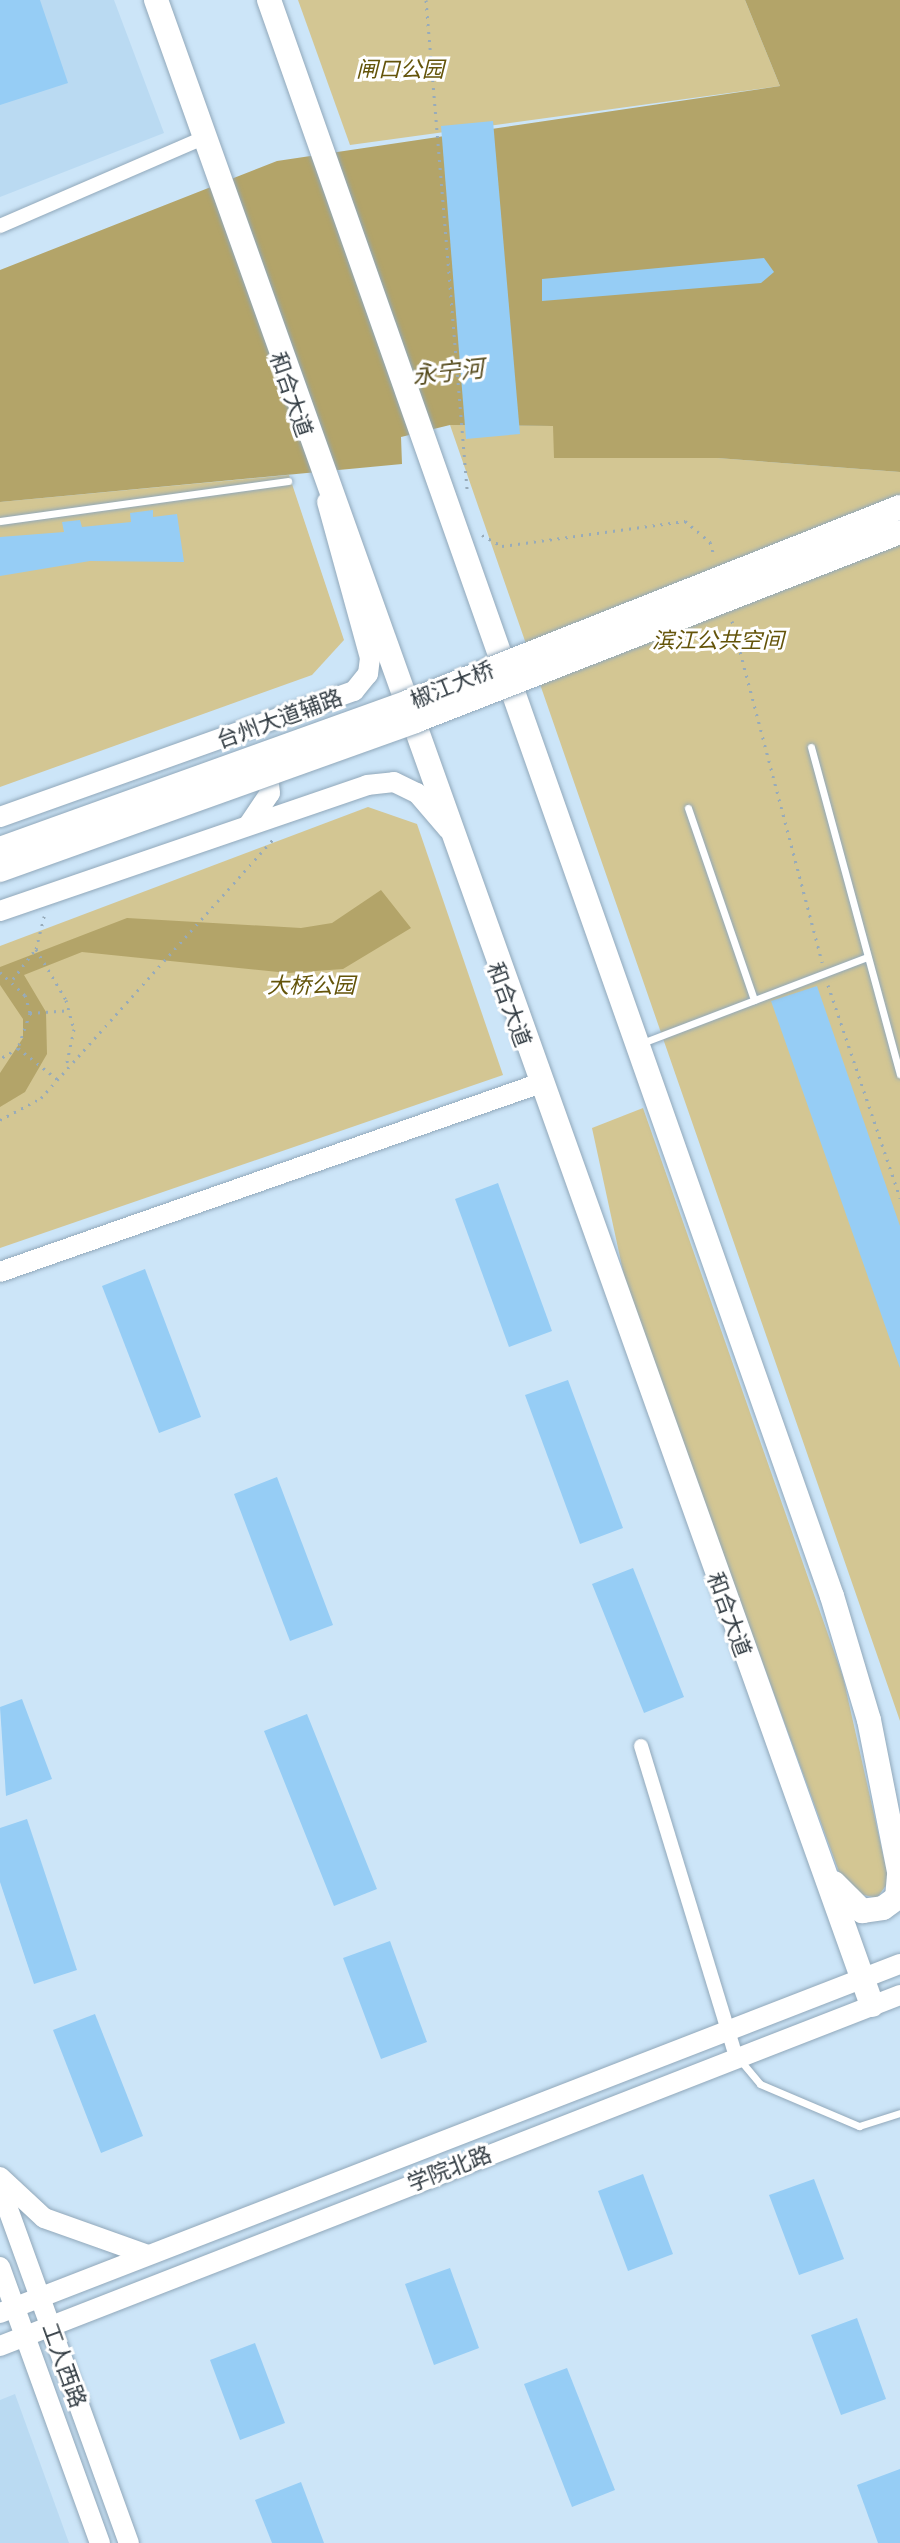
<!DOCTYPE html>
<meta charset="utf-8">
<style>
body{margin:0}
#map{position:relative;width:900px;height:2543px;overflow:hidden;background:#cce5f8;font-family:"Noto Serif","Noto Sans SC",serif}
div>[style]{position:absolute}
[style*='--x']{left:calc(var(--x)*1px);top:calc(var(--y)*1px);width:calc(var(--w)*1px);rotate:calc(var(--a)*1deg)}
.built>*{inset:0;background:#badaf2}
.green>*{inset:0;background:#d3c693}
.water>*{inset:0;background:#b3a469}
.building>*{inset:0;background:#96cdf5}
.path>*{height:3px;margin-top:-1.5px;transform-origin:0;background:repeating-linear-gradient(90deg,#97abba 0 2px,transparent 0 8px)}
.roads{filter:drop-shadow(0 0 2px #91a8ba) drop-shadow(0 0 2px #91a8ba)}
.lane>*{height:7px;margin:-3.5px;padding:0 3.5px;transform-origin:3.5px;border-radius:3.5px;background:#fff}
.street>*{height:14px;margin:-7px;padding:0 7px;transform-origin:7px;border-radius:7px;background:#fff}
.secondary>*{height:20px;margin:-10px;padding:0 10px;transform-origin:10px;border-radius:10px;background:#fff}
.primary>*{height:24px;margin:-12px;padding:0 12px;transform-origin:12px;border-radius:12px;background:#fff}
.bridges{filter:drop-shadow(0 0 2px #91a8ba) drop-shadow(0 0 2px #91a8ba)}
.primary-bridge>*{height:24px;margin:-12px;padding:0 12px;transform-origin:12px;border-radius:12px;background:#fff}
span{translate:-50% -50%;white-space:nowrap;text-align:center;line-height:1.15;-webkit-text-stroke:6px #fff;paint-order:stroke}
.park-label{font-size:22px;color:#64540a;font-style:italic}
.street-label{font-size:22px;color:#313b42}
.water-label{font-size:24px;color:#564b1d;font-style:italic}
</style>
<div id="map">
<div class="built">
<div style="clip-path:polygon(0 0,114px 0,164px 133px,0 197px)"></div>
<div style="clip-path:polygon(15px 2394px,69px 2543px,0 2543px,0 2400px)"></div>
</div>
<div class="green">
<div style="clip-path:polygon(298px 0,745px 0,780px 86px,350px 145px)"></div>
<div style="clip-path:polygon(450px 425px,554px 426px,555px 458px,717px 458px,900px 472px,900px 1721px)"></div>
<div style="clip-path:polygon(289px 475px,344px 640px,312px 675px,0 787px,0 502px)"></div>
<div style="clip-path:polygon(368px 807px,417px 824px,503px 1075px,0 1248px,0 946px)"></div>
<div style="clip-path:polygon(643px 1108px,843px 1677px,889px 1881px,877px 1898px,846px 1891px,628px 1294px,592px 1128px)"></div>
</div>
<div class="water">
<div style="clip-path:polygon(745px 0,900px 0,900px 472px,717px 458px,554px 458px,553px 426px,450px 425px,401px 437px,402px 464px,0 502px,0 270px,277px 161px,780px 86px)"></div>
<div style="clip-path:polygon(381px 890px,411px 928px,343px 969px,288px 973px,82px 952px,24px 975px,46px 1012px,47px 1054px,25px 1092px,0 1107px,0 1073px,23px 1038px,23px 1019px,0 985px,0 967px,127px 918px,301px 928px,332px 923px)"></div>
</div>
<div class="building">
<div style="clip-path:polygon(0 0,40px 0,68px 83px,0 105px)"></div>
<div style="clip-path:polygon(493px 121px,520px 434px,466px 439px,441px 126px)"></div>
<div style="clip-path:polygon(764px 258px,774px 272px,761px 283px,542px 301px,542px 279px)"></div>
<div style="clip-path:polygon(153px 510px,153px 517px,177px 514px,184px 562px,90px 561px,0 576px,0 537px,64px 532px,62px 522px,80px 520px,82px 527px,131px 522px,130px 513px)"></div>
<div style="clip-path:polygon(817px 986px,900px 1226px,900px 1368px,771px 1001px)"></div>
<div style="clip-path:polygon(498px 1183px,552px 1331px,509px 1347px,455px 1199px)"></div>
<div style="clip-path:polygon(145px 1269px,201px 1417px,159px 1433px,102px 1286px)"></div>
<div style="clip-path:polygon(568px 1380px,623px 1528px,580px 1544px,525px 1395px)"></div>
<div style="clip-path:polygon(277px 1477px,333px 1625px,290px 1641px,234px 1494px)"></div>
<div style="clip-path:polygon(633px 1568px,684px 1697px,644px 1713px,592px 1584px)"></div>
<div style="clip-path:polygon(22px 1699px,52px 1779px,6px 1796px,0 1707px)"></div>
<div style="clip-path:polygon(307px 1714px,377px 1889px,334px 1906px,264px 1731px)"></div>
<div style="clip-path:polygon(27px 1819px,77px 1970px,34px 1984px,0 1882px,0 1828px)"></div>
<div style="clip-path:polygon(390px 1941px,427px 2042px,381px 2059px,343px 1958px)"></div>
<div style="clip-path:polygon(95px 2014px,143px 2136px,101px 2153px,53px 2030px)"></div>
<div style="clip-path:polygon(643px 2174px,673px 2254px,628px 2271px,598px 2191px)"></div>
<div style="clip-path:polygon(814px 2179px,844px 2259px,799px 2275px,769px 2195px)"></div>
<div style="clip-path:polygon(450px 2268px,479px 2348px,434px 2365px,405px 2284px)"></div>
<div style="clip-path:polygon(857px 2318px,886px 2399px,841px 2415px,811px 2335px)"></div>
<div style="clip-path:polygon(255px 2343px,285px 2423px,240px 2440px,210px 2360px)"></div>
<div style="clip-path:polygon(567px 2368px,615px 2490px,572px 2507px,524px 2384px)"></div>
<div style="clip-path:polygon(900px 2469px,900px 2543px,878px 2543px,857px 2485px)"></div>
<div style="clip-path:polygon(301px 2482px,324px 2543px,272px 2543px,255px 2500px)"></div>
</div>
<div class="path">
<div style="--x:426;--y:0;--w:492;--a:85.2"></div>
<div style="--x:482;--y:535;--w:23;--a:29"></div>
<div style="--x:502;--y:546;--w:185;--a:-7.8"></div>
<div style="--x:685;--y:521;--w:33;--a:40"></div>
<div style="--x:710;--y:542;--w:15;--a:74"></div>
<div style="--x:732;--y:621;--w:353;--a:75.2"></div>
<div style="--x:36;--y:949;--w:59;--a:59.5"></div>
<div style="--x:66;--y:1000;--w:30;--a:75"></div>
<div style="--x:74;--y:1029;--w:38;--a:102"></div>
<div style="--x:0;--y:972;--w:34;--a:43"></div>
<div style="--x:25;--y:995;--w:19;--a:74"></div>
<div style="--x:30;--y:1013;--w:37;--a:109"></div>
<div style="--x:18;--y:1048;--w:21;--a:149"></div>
<div style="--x:13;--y:979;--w:38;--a:-53"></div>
<div style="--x:36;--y:949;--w:34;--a:-76"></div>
<div style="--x:828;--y:985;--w:225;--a:71.3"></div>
<div style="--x:30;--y:1013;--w:39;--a:-4"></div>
<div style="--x:18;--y:1048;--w:50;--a:38.5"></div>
<div style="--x:0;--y:1120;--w:47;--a:-28.2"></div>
<div style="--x:41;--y:1098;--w:349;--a:-48.1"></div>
</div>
<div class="roads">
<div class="lane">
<div style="--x:0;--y:521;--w:291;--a:-7.9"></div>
<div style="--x:811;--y:747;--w:339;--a:74.8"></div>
<div style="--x:688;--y:808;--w:203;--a:71"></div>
<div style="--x:642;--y:1043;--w:241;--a:-20.9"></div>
<div style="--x:740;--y:2060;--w:31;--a:50"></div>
<div style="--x:760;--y:2084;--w:108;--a:23"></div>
<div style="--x:859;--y:2126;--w:43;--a:-17.6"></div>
</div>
<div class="street">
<div style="--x:0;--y:226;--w:221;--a:-23.4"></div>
<div style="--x:641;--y:1746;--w:324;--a:73"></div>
</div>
<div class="secondary">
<div style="--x:0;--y:817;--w:376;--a:-19.6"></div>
<div style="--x:354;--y:691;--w:22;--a:-51"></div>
<div style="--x:368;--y:674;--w:16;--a:-83"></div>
<div style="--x:370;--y:658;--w:162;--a:-105.4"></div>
<div style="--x:249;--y:824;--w:37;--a:-56"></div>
<div style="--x:270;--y:793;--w:32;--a:-97"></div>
<div style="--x:0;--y:911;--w:388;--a:-18.9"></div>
<div style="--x:367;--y:785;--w:27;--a:-6"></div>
<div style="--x:394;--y:782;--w:25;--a:26"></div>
<div style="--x:417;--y:793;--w:48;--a:49.3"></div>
<div style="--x:0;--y:1272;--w:570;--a:-19.26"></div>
<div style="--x:0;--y:2177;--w:60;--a:43"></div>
<div style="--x:44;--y:2218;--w:110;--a:19.6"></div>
<div style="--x:0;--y:2187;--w:379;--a:70.1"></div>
<div style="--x:0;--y:2267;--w:294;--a:70.1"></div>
<div style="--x:0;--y:2313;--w:965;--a:-21.2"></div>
<div style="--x:0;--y:2346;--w:966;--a:-21.31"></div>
</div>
<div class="primary">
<div style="--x:156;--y:0;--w:2129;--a:70.35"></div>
<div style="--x:269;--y:0;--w:1692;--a:70.57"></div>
<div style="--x:832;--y:1596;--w:129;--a:73.4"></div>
<div style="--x:869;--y:1720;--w:160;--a:78.8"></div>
<div style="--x:834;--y:1883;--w:40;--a:45"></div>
<div style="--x:862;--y:1911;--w:21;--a:-8"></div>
<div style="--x:883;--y:1908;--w:17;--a:-36"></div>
<div style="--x:897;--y:1898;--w:24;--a:-85"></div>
</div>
</div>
<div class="bridges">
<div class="primary-bridge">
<div style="--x:0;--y:849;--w:434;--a:-19.8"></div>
<div style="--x:408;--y:702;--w:529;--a:-21.62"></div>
<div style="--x:0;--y:870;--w:441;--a:-19.7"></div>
<div style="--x:415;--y:721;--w:521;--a:-21.29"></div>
</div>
</div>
<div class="park-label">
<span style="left:400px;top:69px">闸口公园</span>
<span style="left:718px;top:640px">滨江公共空间</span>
<span style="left:311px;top:985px">大桥公园</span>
</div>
<div class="street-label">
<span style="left:292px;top:394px;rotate:71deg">和合大道</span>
<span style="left:452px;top:684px;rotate:-22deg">椒江大桥</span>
<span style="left:279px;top:718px;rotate:-20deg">台州大道辅路</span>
<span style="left:510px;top:1004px;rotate:70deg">和合大道</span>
<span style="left:730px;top:1614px;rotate:70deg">和合大道</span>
<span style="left:449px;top:2168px;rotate:-21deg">学院北路</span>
<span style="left:65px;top:2365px;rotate:70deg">工人西路</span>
</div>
<div class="water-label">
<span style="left:448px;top:371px;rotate:-6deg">永宁河</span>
</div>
</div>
